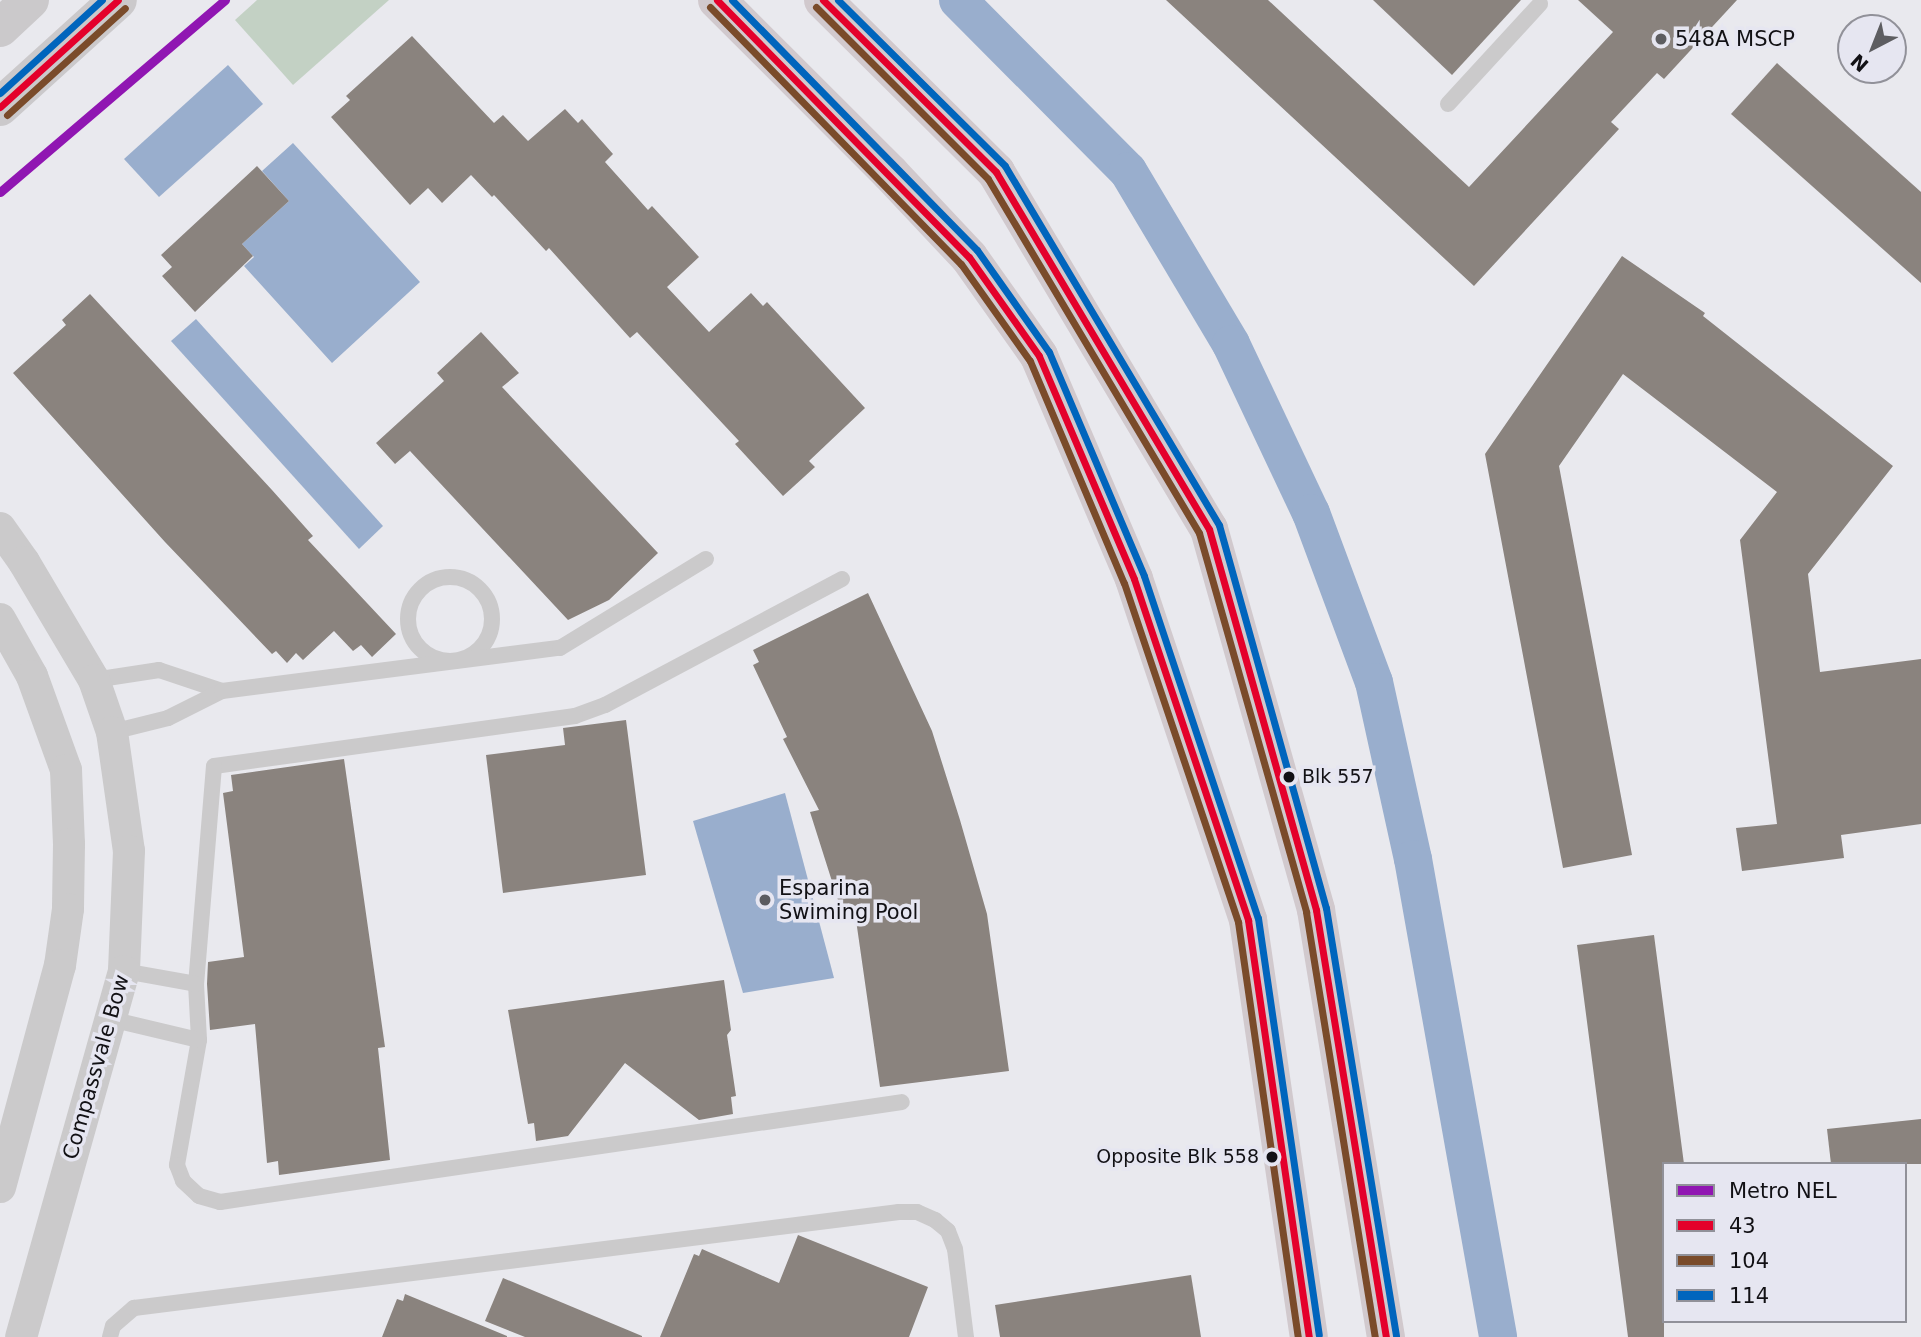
<!DOCTYPE html>
<style>
body{margin:0}
#map{position:relative;width:1921px;height:1337px;overflow:hidden;background:#e9e9ee;font-family:"DejaVu Sans",sans-serif}
div>[style]{position:absolute}
[style*='--x']{left:calc(var(--x)*1px);top:calc(var(--y)*1px);width:calc(var(--w)*1px);rotate:calc(var(--a)*1deg)}
.green>*{inset:0;background:#c3d1c4}
.water>*{inset:0;background:#99aecd}
.canal>*{height:38px;margin:-19px;padding:0 19px;transform-origin:19px;border-radius:19px;background:#99aecd}
.building>*{inset:0;background:#8a837e}
.lane>*{height:16px;margin:-8px;padding:0 8px;transform-origin:8px;border-radius:8px;background:#cbcacb}
.lane>.ring{margin:-8px;padding:0;box-sizing:content-box;background:none;border:16px solid #cbcacb;border-radius:50%}
.street>*{height:32px;margin:-16px;padding:0 16px;transform-origin:16px;border-radius:16px;background:#cbcacb}
.secondary>*{height:38px;margin:-19px;padding:0 19px;transform-origin:19px;border-radius:19px;background:#cbc9cb}
.primary>*{height:38px;margin:-19px;padding:0 19px;transform-origin:19px;border-radius:19px;background:#d1c9cd}
.bus-1>*{height:7px;margin:-3.5px;padding:0 3.5px;transform-origin:3.5px;border-radius:3.5px;background:#e4002b}
.bus-2>*{height:7px;margin:-3.5px;padding:0 3.5px;transform-origin:3.5px;border-radius:3.5px;background:#7a4b2a}
.bus-3>*{height:7px;margin:-3.5px;padding:0 3.5px;transform-origin:3.5px;border-radius:3.5px;background:#0065bd}
.metro-1>*{height:9px;margin:-4.5px;padding:0 4.5px;transform-origin:4.5px;border-radius:4.5px;background:#9016b2}
.dots>*{width:19px;height:19px;translate:-50% -50%;box-sizing:border-box;border:4px solid #e6e6f1;border-radius:50%}
span{translate:-50% -50%;white-space:nowrap;text-align:center;line-height:1.15;-webkit-text-stroke:7px #e6e6f1;paint-order:stroke}
.bus-label{font-size:19px;color:#121115}
.left{translate:0 -50%;text-align:left}
.right{translate:-100% -50%;text-align:right}
.poi-label{font-size:21px;color:#121115}
.street-label{font-size:21px;color:#121115}
.legend{position:absolute;left:1662px;top:1162px;width:245px;height:161px;box-sizing:border-box;background:#e6e6f1;border:2px solid #919199;margin:0;padding:9px 12px;list-style:none;font-size:21px;color:#121115}
.legend li{display:flex;align-items:center;gap:14px;height:35px}
.legend b{width:35px;border:2px solid #919199}
.north{position:absolute;left:1837px;top:14px;width:70px;height:70px;box-sizing:border-box;background:#e6e6f1;border:2px solid #919199;border-radius:50%;rotate:222deg;font-size:19px;font-weight:700;line-height:28px;text-align:center;color:#121115}
.north::after{content:'';display:block;margin:auto;width:24px;height:32px;background:#5d5d61;clip-path:polygon(50% 0,100% 100%,50% 72%,0 100%)}
</style>
<div id="map">
<div class="green">
<div style="clip-path:polygon(257px 0,389px 0,293px 85px,235px 20px)"></div>
</div>
<div class="water">
<div style="clip-path:polygon(228px 65px,263px 104px,159px 197px,124px 159px)"></div>
<div style="clip-path:polygon(293px 143px,420px 282px,332px 363px,244px 266px,254px 257px,242px 244px,289px 201px,262px 171px)"></div>
<div style="clip-path:polygon(196px 319px,383px 526px,359px 549px,171px 341px)"></div>
<div style="clip-path:polygon(785px 793px,834px 978px,743px 993px,693px 821px)"></div>
</div>
<div class="canal">
<div style="--x:958;--y:0;--w:241;--a:45.2"></div>
<div style="--x:1128;--y:171;--w:201;--a:59.2"></div>
<div style="--x:1231;--y:344;--w:187;--a:64.7"></div>
<div style="--x:1311;--y:513;--w:180;--a:69.6"></div>
<div style="--x:1374;--y:682;--w:181;--a:77.6"></div>
<div style="--x:1413;--y:859;--w:485;--a:79.9"></div>
</div>
<div class="building">
<div style="clip-path:polygon(1166px 0,1268px 0,1469px 187px,1613px 32px,1578px 0,1737px 0,1664px 79px,1657px 73px,1611px 122px,1619px 129px,1474px 286px)"></div>
<div style="clip-path:polygon(1373px 0,1521px 0,1452px 75px)"></div>
<div style="clip-path:polygon(412px 36px,494px 123px,503px 115px,528px 141px,565px 109px,578px 123px,582px 119px,613px 154px,605px 162px,648px 210px,652px 206px,699px 257px,667px 287px,709px 332px,751px 293px,763px 306px,767px 302px,865px 408px,809px 461px,815px 467px,783px 496px,735px 444px,739px 441px,637px 332px,630px 338px,549px 248px,546px 251px,494px 195px,492px 197px,471px 175px,442px 203px,428px 188px,410px 205px,331px 117px,350px 100px,346px 96px)"></div>
<div style="clip-path:polygon(1777px 63px,1921px 192px,1921px 283px,1731px 114px)"></div>
<div style="clip-path:polygon(257px 166px,289px 201px,242px 244px,253px 256px,195px 312px,162px 276px,172px 267px,161px 255px)"></div>
<div style="clip-path:polygon(1622px 256px,1705px 313px,1703px 316px,1893px 466px,1808px 574px,1820px 672px,1921px 659px,1921px 824px,1841px 835px,1844px 858px,1742px 871px,1736px 828px,1777px 824px,1740px 540px,1777px 492px,1623px 374px,1559px 466px,1632px 855px,1563px 868px,1485px 454px)"></div>
<div style="clip-path:polygon(90px 294px,272px 490px,313px 536px,308px 540px,396px 634px,372px 657px,361px 645px,353px 651px,334px 631px,303px 660px,296px 653px,287px 663px,276px 651px,272px 654px,165px 542px,13px 373px,66px 325px,62px 320px)"></div>
<div style="clip-path:polygon(481px 332px,519px 373px,502px 387px,658px 553px,609px 600px,568px 620px,410px 451px,395px 464px,376px 443px,444px 381px,437px 373px)"></div>
<div style="clip-path:polygon(868px 593px,932px 731px,960px 820px,987px 914px,1009px 1071px,880px 1087px,855px 913px,843px 916px,810px 812px,819px 810px,783px 739px,787px 737px,753px 665px,759px 662px,753px 650px)"></div>
<div style="clip-path:polygon(626px 720px,646px 875px,503px 893px,486px 755px,565px 745px,563px 728px)"></div>
<div style="clip-path:polygon(344px 759px,385px 1047px,378px 1048px,390px 1160px,279px 1175px,278px 1161px,267px 1163px,255px 1024px,210px 1030px,207px 984px,208px 962px,244px 957px,223px 793px,233px 791px,231px 775px)"></div>
<div style="clip-path:polygon(1654px 935px,1684px 1164px,1664px 1164px,1664px 1337px,1628px 1337px,1577px 945px)"></div>
<div style="clip-path:polygon(724px 980px,731px 1030px,727px 1035px,736px 1096px,731px 1097px,733px 1114px,699px 1120px,625px 1063px,568px 1136px,536px 1141px,534px 1123px,528px 1124px,508px 1010px)"></div>
<div style="clip-path:polygon(1921px 1119px,1921px 1164px,1831px 1164px,1827px 1129px)"></div>
<div style="clip-path:polygon(798px 1235px,928px 1287px,909px 1337px,660px 1337px,694px 1254px,699px 1256px,702px 1249px,779px 1283px)"></div>
<div style="clip-path:polygon(1191px 1275px,1201px 1337px,1000px 1337px,995px 1305px)"></div>
<div style="clip-path:polygon(503px 1278px,642px 1336px,642px 1337px,525px 1337px,485px 1321px)"></div>
<div style="clip-path:polygon(405px 1294px,507px 1336px,507px 1337px,382px 1337px,397px 1299px,403px 1301px)"></div>
</div>
<div class="lane">
<div style="--x:1448;--y:104;--w:136;--a:-47.4"></div>
<div class="ring" style="left:408px;top:577px;width:68px;height:68px"></div>
<div style="--x:842;--y:579;--w:268;--a:152"></div>
<div style="--x:605;--y:705;--w:32;--a:160"></div>
<div style="--x:575;--y:716;--w:364;--a:172.1"></div>
<div style="--x:214;--y:766;--w:219;--a:94.7"></div>
<div style="--x:196;--y:984;--w:56;--a:86.9"></div>
<div style="--x:199;--y:1040;--w:127;--a:100"></div>
<div style="--x:177;--y:1165;--w:17;--a:69"></div>
<div style="--x:183;--y:1181;--w:22;--a:43"></div>
<div style="--x:199;--y:1196;--w:22;--a:16"></div>
<div style="--x:220;--y:1202;--w:689;--a:-8.34"></div>
<div style="--x:94;--y:680;--w:66;--a:-8.7"></div>
<div style="--x:159;--y:670;--w:66;--a:18.4"></div>
<div style="--x:112;--y:732;--w:58;--a:-14"></div>
<div style="--x:168;--y:718;--w:60;--a:-26.6"></div>
<div style="--x:222;--y:691;--w:341;--a:-7.3"></div>
<div style="--x:560;--y:648;--w:171;--a:-31.4"></div>
<div style="--x:124;--y:971;--w:73;--a:10.2"></div>
<div style="--x:110;--y:1019;--w:91;--a:13.3"></div>
<div style="--x:110;--y:1337;--w:11;--a:-75"></div>
<div style="--x:113;--y:1326;--w:28;--a:-41"></div>
<div style="--x:134;--y:1308;--w:771;--a:-7.15"></div>
<div style="--x:899;--y:1212;--w:18;--a:0"></div>
<div style="--x:917;--y:1212;--w:20;--a:24"></div>
<div style="--x:935;--y:1220;--w:17;--a:40"></div>
<div style="--x:948;--y:1231;--w:19;--a:69"></div>
<div style="--x:955;--y:1249;--w:89;--a:82.9"></div>
</div>
<div class="street">
<div style="--x:0;--y:528;--w:42;--a:54.8"></div>
<div style="--x:24;--y:562;--w:137;--a:59.3"></div>
<div style="--x:94;--y:680;--w:55;--a:70.9"></div>
<div style="--x:112;--y:732;--w:120;--a:81.9"></div>
<div style="--x:129;--y:851;--w:120;--a:92.4"></div>
<div style="--x:124;--y:971;--w:380;--a:105.7"></div>
<div style="--x:0;--y:619;--w:65;--a:60.7"></div>
<div style="--x:32;--y:676;--w:100;--a:70.1"></div>
<div style="--x:66;--y:770;--w:74;--a:87.7"></div>
<div style="--x:69;--y:844;--w:65;--a:90.9"></div>
<div style="--x:68;--y:909;--w:57;--a:98.1"></div>
<div style="--x:60;--y:965;--w:230;--a:105.1"></div>
</div>
<div class="secondary">
<div style="--x:0;--y:28;--w:41;--a:-43"></div>
<div style="--x:0;--y:107;--w:159;--a:-42.2"></div>
</div>
<div class="primary">
<div style="--x:717;--y:0;--w:245;--a:45"></div>
<div style="--x:890;--y:173;--w:115;--a:46.8"></div>
<div style="--x:969;--y:257;--w:121;--a:54.7"></div>
<div style="--x:1039;--y:356;--w:242;--a:66.9"></div>
<div style="--x:1134;--y:579;--w:360;--a:71.5"></div>
<div style="--x:1248;--y:920;--w:421;--a:81.7"></div>
<div style="--x:823;--y:0;--w:244;--a:44.8"></div>
<div style="--x:996;--y:172;--w:416;--a:59.2"></div>
<div style="--x:1209;--y:529;--w:396;--a:74.3"></div>
<div style="--x:1316;--y:910;--w:433;--a:80.7"></div>
</div>
<div class="bus-1">
<div style="--x:717;--y:0;--w:360;--a:45.6"></div>
<div style="--x:969;--y:257;--w:121;--a:54.7"></div>
<div style="--x:1039;--y:356;--w:242;--a:66.9"></div>
<div style="--x:1134;--y:579;--w:360;--a:71.5"></div>
<div style="--x:1248;--y:920;--w:421;--a:81.7"></div>
<div style="--x:823;--y:0;--w:244;--a:44.8"></div>
<div style="--x:996;--y:172;--w:416;--a:59.2"></div>
<div style="--x:1209;--y:529;--w:396;--a:74.3"></div>
<div style="--x:1316;--y:910;--w:433;--a:80.7"></div>
<div style="--x:0;--y:107;--w:159;--a:-42.2"></div>
</div>
<div class="bus-2">
<div style="--x:710;--y:7;--w:359;--a:45.7"></div>
<div style="--x:961;--y:264;--w:119;--a:54.6"></div>
<div style="--x:1030;--y:361;--w:241;--a:67.1"></div>
<div style="--x:1124;--y:583;--w:358;--a:71.4"></div>
<div style="--x:1238;--y:922;--w:419;--a:81.8"></div>
<div style="--x:816;--y:7;--w:243;--a:45"></div>
<div style="--x:988;--y:179;--w:412;--a:59.2"></div>
<div style="--x:1199;--y:533;--w:394;--a:74.2"></div>
<div style="--x:1306;--y:912;--w:431;--a:80.8"></div>
<div style="--x:7;--y:115;--w:159;--a:-42.2"></div>
</div>
<div class="bus-3">
<div style="--x:732;--y:0;--w:350;--a:45.6"></div>
<div style="--x:977;--y:250;--w:125;--a:54.8"></div>
<div style="--x:1049;--y:352;--w:243;--a:67"></div>
<div style="--x:1144;--y:576;--w:360;--a:71.6"></div>
<div style="--x:1258;--y:918;--w:421;--a:81.7"></div>
<div style="--x:838;--y:0;--w:235;--a:44.8"></div>
<div style="--x:1005;--y:166;--w:418;--a:59.2"></div>
<div style="--x:1219;--y:525;--w:398;--a:74.4"></div>
<div style="--x:1326;--y:908;--w:433;--a:80.7"></div>
<div style="--x:0;--y:93;--w:138;--a:-42.4"></div>
</div>
<div class="metro-1">
<div style="--x:0;--y:192;--w:296;--a:-40.5"></div>
</div>
<div class="dots">
<div style="left:1661px;top:39px;background:#5d5d61"></div>
<div style="left:1289px;top:777px;background:#121115"></div>
<div style="left:765px;top:900px;background:#5d5d61"></div>
<div style="left:1272px;top:1157px;background:#121115"></div>
</div>
<div class="bus-label">
<span class="left" style="left:1302px;top:777px">Blk 557</span>
<span class="right" style="left:1259px;top:1157px">Opposite Blk 558</span>
</div>
<div class="poi-label">
<span class="left" style="left:1675px;top:39px">548A MSCP</span>
<span class="left" style="left:779px;top:900px">Esparina<br>Swiming Pool</span>
</div>
<div class="street-label">
<span style="left:96px;top:1067px;rotate:-74deg">Compassvale Bow</span>
</div>
<ul class="legend">
<li><b style="height:9px;background:#9016b2"></b>Metro NEL</li>
<li><b style="height:9px;background:#e4002b"></b>43</li>
<li><b style="height:9px;background:#7a4b2a"></b>104</li>
<li><b style="height:9px;background:#0065bd"></b>114</li>
</ul>
<div class="north">N</div>
</div>
